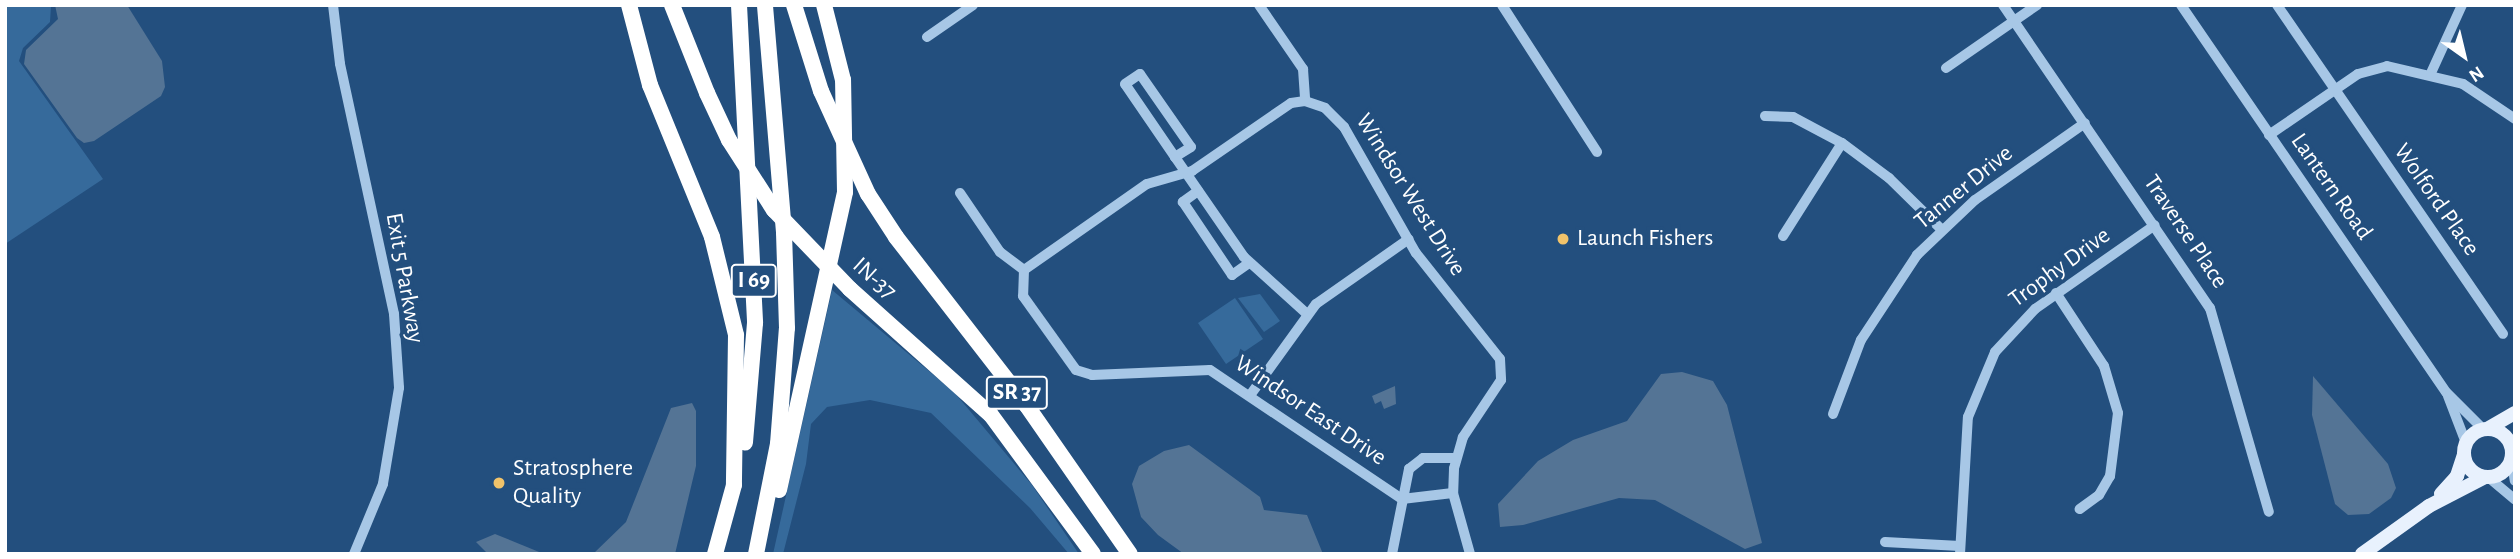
<!DOCTYPE html>
<style>
body{margin:0}
#map{position:relative;width:2520px;height:559px;overflow:hidden;background:#234f7e;font-family:"Alegreya Sans",sans-serif}
div>[style]{position:absolute}
[style*='--x']{left:calc(var(--x)*1px);top:calc(var(--y)*1px);width:calc(var(--w)*1px);rotate:calc(var(--a)*1deg)}
.green>*{inset:0;background:#366a9b}
.water>*{inset:0;background:#547495}
.minor>*{height:10px;margin:-5px;padding:0 5px;transform-origin:5px;border-radius:5px;background:#a7c7e6}
.major>*{height:14px;margin:-7px;padding:0 7px;transform-origin:7px;border-radius:7px;background:#e8f1fd}
.major>.ring{margin:-7px;padding:0;box-sizing:content-box;background:none;border:14px solid #e8f1fd;border-radius:50%}
.highway>*{height:16px;margin:-8px;padding:0 8px;transform-origin:8px;border-radius:8px;background:#fff}
.highway-bridge>*{height:16px;margin:-8px;padding:0 8px;transform-origin:8px;border-radius:8px;background:#fff}
.dots>*{width:19px;height:19px;translate:-50% -50%;box-sizing:border-box;border:4px solid #234f7e;border-radius:50%}
span{translate:-50% -50%;white-space:nowrap;text-align:center;line-height:1.15;-webkit-text-stroke:7px #234f7e;paint-order:stroke}
.shield-label span{padding:2px 5px;background:#234f7e;border:2px solid;border-radius:5px;-webkit-text-stroke-width:0}
.shield-label{font-size:23px;color:#fff;font-weight:700}
.street-label{font-size:24px;color:#fff}
.poi-label{font-size:24px;color:#fff}
.left{translate:0 -50%;text-align:left}
.frame{position:absolute;inset:0;border:7px solid #fff;pointer-events:none}
.north{position:absolute;left:2429px;top:21px;width:70px;height:70px;-webkit-text-stroke:5px #234f7e;paint-order:stroke;rotate:146deg;font-size:19px;font-weight:700;line-height:28px;text-align:center;color:#fff}
.north::after{content:'';display:block;margin:auto;width:24px;height:32px;background:#fff;clip-path:polygon(50% 0,100% 100%,50% 72%,0 100%)}
</style>
<div id="map">
<div class="green">
<div style="clip-path:polygon(5px 5px,51px 6px,50px 22px,23px 48px,19px 61px,103px 179px,5px 244px)"></div>
<div style="clip-path:polygon(832px 290px,954px 392px,1032px 485px,1079px 554px,1069px 554px,1030px 508px,931px 413px,870px 400px,827px 407px,811px 424px,806px 464px,783px 554px,773px 554px)"></div>
<div style="clip-path:polygon(1260px 294px,1280px 321px,1264px 332px,1238px 298px)"></div>
<div style="clip-path:polygon(1235px 298px,1263px 339px,1226px 364px,1198px 323px)"></div>
</div>
<div class="water">
<div style="clip-path:polygon(55px 5px,127px 5px,162px 61px,165px 87px,161px 96px,94px 141px,84px 143px,77px 138px,24px 64px,26px 50px,58px 19px)"></div>
<div style="clip-path:polygon(1682px 372px,1713px 381px,1727px 405px,1762px 543px,1745px 549px,1655px 500px,1619px 498px,1523px 525px,1500px 527px,1498px 504px,1538px 461px,1573px 440px,1627px 421px,1661px 374px)"></div>
<div style="clip-path:polygon(2313px 376px,2388px 464px,2396px 488px,2391px 498px,2369px 514px,2348px 515px,2335px 504px,2312px 415px)"></div>
<div style="clip-path:polygon(1395px 386px,1396px 404px,1384px 409px,1381px 401px,1375px 404px,1372px 396px)"></div>
<div style="clip-path:polygon(692px 403px,696px 411px,696px 466px,675px 554px,593px 554px,626px 522px,671px 408px)"></div>
<div style="clip-path:polygon(1189px 445px,1260px 497px,1264px 510px,1307px 515px,1323px 554px,1184px 554px,1158px 535px,1141px 517px,1132px 484px,1139px 466px,1164px 451px)"></div>
<div style="clip-path:polygon(495px 534px,544px 554px,488px 554px,476px 542px)"></div>
</div>
<div class="minor">
<div style="--x:333;--y:5;--w:59;--a:83.2"></div>
<div style="--x:340;--y:64;--w:256;--a:77.8"></div>
<div style="--x:394;--y:314;--w:74;--a:86.1"></div>
<div style="--x:399;--y:388;--w:97;--a:99.5"></div>
<div style="--x:383;--y:484;--w:76;--a:112.5"></div>
<div style="--x:1259;--y:5;--w:78;--a:55.5"></div>
<div style="--x:1303;--y:69;--w:32;--a:86"></div>
<div style="--x:1305;--y:101;--w:21;--a:19"></div>
<div style="--x:1325;--y:108;--w:27;--a:45"></div>
<div style="--x:1344;--y:127;--w:145;--a:60.3"></div>
<div style="--x:1416;--y:253;--w:135;--a:51.6"></div>
<div style="--x:1500;--y:359;--w:21;--a:87"></div>
<div style="--x:1501;--y:380;--w:69;--a:123.7"></div>
<div style="--x:1463;--y:437;--w:33;--a:106"></div>
<div style="--x:1454;--y:469;--w:24;--a:92"></div>
<div style="--x:1453;--y:493;--w:63;--a:74.4"></div>
<div style="--x:1502;--y:5;--w:175;--a:57.1"></div>
<div style="--x:2003;--y:5;--w:367;--a:55.7"></div>
<div style="--x:2210;--y:308;--w:212;--a:73.9"></div>
<div style="--x:2181;--y:5;--w:470;--a:55.6"></div>
<div style="--x:2447;--y:393;--w:52;--a:45"></div>
<div style="--x:2277;--y:5;--w:399;--a:55.5"></div>
<div style="--x:927;--y:37;--w:56;--a:-34.8"></div>
<div style="--x:1946;--y:68;--w:111;--a:-34.7"></div>
<div style="--x:2431;--y:73;--w:75;--a:-65.5"></div>
<div style="--x:1140;--y:74;--w:89;--a:55.1"></div>
<div style="--x:1191;--y:147;--w:19;--a:148"></div>
<div style="--x:1175;--y:157;--w:88;--a:-124.4"></div>
<div style="--x:1125;--y:84;--w:18;--a:-34"></div>
<div style="--x:1765;--y:116;--w:28;--a:2"></div>
<div style="--x:1793;--y:117;--w:55;--a:28"></div>
<div style="--x:1842;--y:143;--w:59;--a:36.7"></div>
<div style="--x:1889;--y:178;--w:73;--a:44.4"></div>
<div style="--x:2269;--y:135;--w:108;--a:-34.4"></div>
<div style="--x:2358;--y:74;--w:30;--a:-15"></div>
<div style="--x:2387;--y:66;--w:78;--a:13.3"></div>
<div style="--x:2463;--y:84;--w:63;--a:33.9"></div>
<div style="--x:1175;--y:157;--w:121;--a:55.4"></div>
<div style="--x:1244;--y:257;--w:85;--a:42.1"></div>
<div style="--x:1198;--y:191;--w:19;--a:144"></div>
<div style="--x:1183;--y:202;--w:88;--a:56.1"></div>
<div style="--x:1232;--y:275;--w:21;--a:-35"></div>
<div style="--x:960;--y:193;--w:71;--a:55.9"></div>
<div style="--x:1000;--y:252;--w:30;--a:37"></div>
<div style="--x:1024;--y:270;--w:26;--a:92"></div>
<div style="--x:1023;--y:296;--w:91;--a:54.4"></div>
<div style="--x:1076;--y:370;--w:17;--a:17"></div>
<div style="--x:1092;--y:375;--w:118;--a:-2.4"></div>
<div style="--x:1210;--y:370;--w:231;--a:33.9"></div>
<div style="--x:1402;--y:499;--w:51;--a:-6.7"></div>
<div style="--x:1783;--y:236;--w:110;--a:-57.6"></div>
<div style="--x:1024;--y:270;--w:150;--a:-35"></div>
<div style="--x:1147;--y:184;--w:47;--a:-16.1"></div>
<div style="--x:1192;--y:171;--w:120;--a:-34.5"></div>
<div style="--x:1291;--y:103;--w:14;--a:-8"></div>
<div style="--x:2056;--y:293;--w:87;--a:56.7"></div>
<div style="--x:2104;--y:366;--w:49;--a:73.4"></div>
<div style="--x:2118;--y:413;--w:64;--a:97.2"></div>
<div style="--x:2110;--y:476;--w:22;--a:120"></div>
<div style="--x:2099;--y:495;--w:24;--a:144"></div>
<div style="--x:1251;--y:394;--w:111;--a:-54.2"></div>
<div style="--x:1316;--y:304;--w:113;--a:-35"></div>
<div style="--x:2448;--y:396;--w:50;--a:69"></div>
<div style="--x:1833;--y:414;--w:79;--a:-69.3"></div>
<div style="--x:1861;--y:340;--w:102;--a:-56.6"></div>
<div style="--x:1917;--y:255;--w:80;--a:-43.5"></div>
<div style="--x:1975;--y:200;--w:134;--a:-35"></div>
<div style="--x:2511;--y:457;--w:24;--a:81"></div>
<div style="--x:2488;--y:477;--w:35;--a:40"></div>
<div style="--x:1885;--y:542;--w:75;--a:3.1"></div>
<div style="--x:1392;--y:554;--w:87;--a:-78.7"></div>
<div style="--x:1409;--y:469;--w:18;--a:-38"></div>
<div style="--x:1423;--y:458;--w:33;--a:0"></div>
<div style="--x:1960;--y:554;--w:137;--a:-86.7"></div>
<div style="--x:1968;--y:417;--w:70;--a:-67.4"></div>
<div style="--x:1995;--y:352;--w:59;--a:-47.1"></div>
<div style="--x:2035;--y:309;--w:146;--a:-35"></div>
</div>
<div class="major">
<div style="--x:2487;--y:429;--w:32;--a:-30"></div>
<div class="ring" style="left:2464px;top:429px;width:34px;height:34px"></div>
<div style="--x:2441;--y:494;--w:24;--a:-48"></div>
<div style="--x:2457;--y:476;--w:22;--a:-72"></div>
<div style="--x:2362;--y:554;--w:82;--a:-35.6"></div>
<div style="--x:2429;--y:506;--w:63;--a:-27.4"></div>
</div>
<div class="highway">
<div style="--x:629;--y:5;--w:83;--a:75.3"></div>
<div style="--x:650;--y:85;--w:164;--a:67.8"></div>
<div style="--x:712;--y:237;--w:101;--a:76.2"></div>
<div style="--x:736;--y:335;--w:150;--a:90.8"></div>
<div style="--x:734;--y:485;--w:72;--a:105.4"></div>
<div style="--x:672;--y:5;--w:95;--a:68.3"></div>
<div style="--x:739;--y:5;--w:318;--a:87.1"></div>
<div style="--x:755;--y:323;--w:120;--a:94.8"></div>
<div style="--x:794;--y:5;--w:90;--a:72.6"></div>
<div style="--x:896;--y:237;--w:214;--a:52.2"></div>
<div style="--x:1027;--y:406;--w:180;--a:55.2"></div>
<div style="--x:850;--y:289;--w:189;--a:41.8"></div>
<div style="--x:991;--y:415;--w:172;--a:53.7"></div>
<div style="--x:779;--y:490;--w:305;--a:-77.5"></div>
<div style="--x:845;--y:192;--w:112;--a:-91"></div>
<div style="--x:843;--y:80;--w:77;--a:-104.2"></div>
<div style="--x:756;--y:554;--w:112;--a:-78.7"></div>
<div style="--x:778;--y:444;--w:116;--a:-85.6"></div>
<div style="--x:787;--y:328;--w:96;--a:-91.8"></div>
<div style="--x:784;--y:232;--w:228;--a:-94.8"></div>
</div>
<div class="highway-bridge">
<div style="--x:821;--y:91;--w:113;--a:65.5"></div>
<div style="--x:868;--y:194;--w:51;--a:56.9"></div>
<div style="--x:707;--y:93;--w:52;--a:64.9"></div>
<div style="--x:729;--y:140;--w:83;--a:57.3"></div>
<div style="--x:774;--y:210;--w:110;--a:46.1"></div>
</div>
<div class="dots">
<div style="left:1563px;top:239px;background:#f1c36a"></div>
<div style="left:499px;top:483px;background:#f1c36a"></div>
</div>
<div class="shield-label">
<span style="left:754px;top:281px">I 69</span>
<span style="left:1017px;top:393px">SR 37</span>
</div>
<div class="street-label">
<span style="left:2331px;top:187px;rotate:55deg">Lantern Road</span>
<span style="left:1964px;top:188px;rotate:-39deg">Tanner Drive</span>
<span style="left:1410px;top:195px;rotate:58deg">Windsor West Drive</span>
<span style="left:2436px;top:200px;rotate:55deg">Wolford Place</span>
<span style="left:2185px;top:232px;rotate:56deg">Traverse Place</span>
<span style="left:2060px;top:268px;rotate:-36deg">Trophy Drive</span>
<span style="left:404px;top:278px;rotate:80deg">Exit 5 Parkway</span>
<span style="left:874px;top:279px;rotate:42deg">IN-37</span>
<span style="left:1310px;top:411px;rotate:34deg">Windsor East Drive</span>
</div>
<div class="poi-label">
<span class="left" style="left:1577px;top:239px">Launch Fishers</span>
<span class="left" style="left:513px;top:483px">Stratosphere<br>Quality</span>
</div>
<div class="frame"></div>
<div class="north">N</div>
</div>
